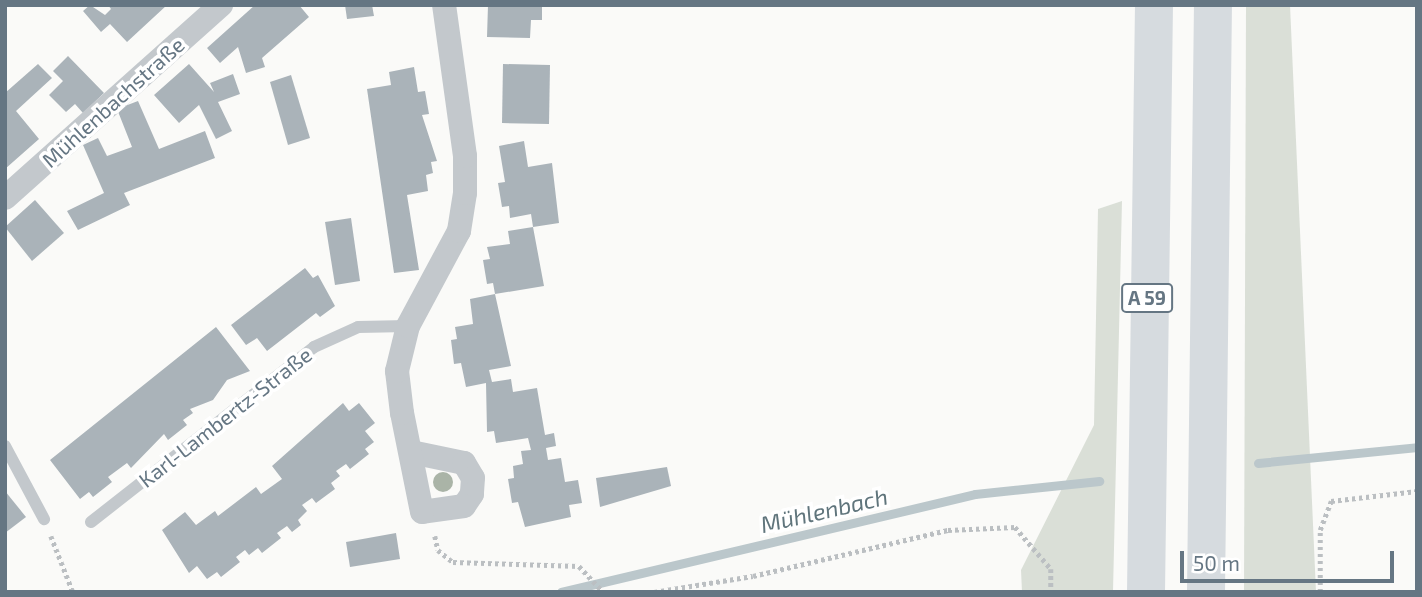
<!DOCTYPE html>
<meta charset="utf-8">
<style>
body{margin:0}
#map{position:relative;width:1422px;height:597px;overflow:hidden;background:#fafaf8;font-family:"Exo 2",sans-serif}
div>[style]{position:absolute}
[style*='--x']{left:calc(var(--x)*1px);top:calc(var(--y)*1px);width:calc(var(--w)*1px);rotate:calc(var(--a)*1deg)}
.green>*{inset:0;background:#dadfd7}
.stream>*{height:9px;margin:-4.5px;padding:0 4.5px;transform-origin:4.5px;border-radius:4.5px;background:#bbc7cb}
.building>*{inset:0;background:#aab3b9}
.path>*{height:4.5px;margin-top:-2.25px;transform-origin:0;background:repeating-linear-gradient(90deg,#bbbfc2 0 3.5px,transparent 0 7px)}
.lane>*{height:12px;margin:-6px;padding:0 6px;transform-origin:6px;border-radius:6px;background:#c3c8cc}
.street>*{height:24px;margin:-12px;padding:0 12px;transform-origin:12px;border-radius:12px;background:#c3c8cc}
.highway>*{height:38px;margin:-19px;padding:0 19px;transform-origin:19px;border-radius:19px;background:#d6dbdf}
.trees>*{width:20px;height:20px;margin:-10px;border-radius:50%;background:#aab4a7}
span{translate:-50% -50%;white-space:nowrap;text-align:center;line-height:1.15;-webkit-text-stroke:7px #fff;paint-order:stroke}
.shield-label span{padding:2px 5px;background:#fff;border:2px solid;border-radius:5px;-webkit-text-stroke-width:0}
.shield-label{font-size:19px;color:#657683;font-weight:700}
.street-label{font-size:21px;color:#657683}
.water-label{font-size:23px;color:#60757c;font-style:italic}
.frame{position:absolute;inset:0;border:7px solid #657683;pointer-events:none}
.scale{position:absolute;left:1180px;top:551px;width:214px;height:32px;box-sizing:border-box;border:4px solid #657683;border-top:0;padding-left:9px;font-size:21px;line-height:24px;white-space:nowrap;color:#657683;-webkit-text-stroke:5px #fff;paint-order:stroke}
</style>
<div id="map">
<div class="green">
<div style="clip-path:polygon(1246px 5px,1290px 5px,1316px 592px,1244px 592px)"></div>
<div style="clip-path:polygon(1122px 201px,1113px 592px,1022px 592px,1021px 570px,1094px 425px,1098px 209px)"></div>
</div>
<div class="stream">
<div style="--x:1258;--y:463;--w:160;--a:-5.7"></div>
<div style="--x:561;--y:592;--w:425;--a:-13.3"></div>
<div style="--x:975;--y:494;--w:125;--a:-6"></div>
</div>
<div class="building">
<div style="clip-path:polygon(90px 5px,105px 15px,111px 9px,108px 5px,167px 5px,127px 42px,110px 24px,101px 32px,83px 11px)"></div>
<div style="clip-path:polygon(255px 5px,299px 5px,309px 17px,262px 58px,265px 67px,246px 73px,238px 47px,220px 63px,207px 48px)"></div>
<div style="clip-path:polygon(345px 5px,372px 5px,374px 16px,347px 19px)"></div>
<div style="clip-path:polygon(488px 5px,542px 5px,542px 20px,531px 20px,530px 38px,487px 37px)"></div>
<div style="clip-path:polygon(68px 56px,104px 93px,83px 113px,75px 104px,66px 112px,49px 95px,63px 81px,53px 71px)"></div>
<div style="clip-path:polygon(38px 64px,52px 78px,16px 111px,39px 139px,5px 169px,5px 93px)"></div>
<div style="clip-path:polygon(189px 64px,214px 92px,210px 83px,233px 74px,240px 94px,218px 102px,232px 131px,216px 139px,199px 105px,179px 123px,154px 95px)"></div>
<div style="clip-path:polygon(503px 64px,550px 65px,549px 124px,502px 123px)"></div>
<div style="clip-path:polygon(414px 67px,418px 92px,425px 91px,429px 114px,422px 115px,437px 161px,431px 162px,433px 173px,426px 175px,428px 191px,407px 195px,419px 270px,394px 273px,367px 89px,391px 85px,389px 72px)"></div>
<div style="clip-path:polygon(291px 75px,310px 138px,288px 145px,270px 82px)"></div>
<div style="clip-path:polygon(138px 101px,159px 149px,205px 131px,215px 158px,124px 193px,130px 205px,78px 230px,67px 211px,104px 193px,83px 145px,98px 138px,107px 156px,132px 147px,117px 109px)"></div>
<div style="clip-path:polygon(524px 141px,528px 167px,552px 163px,559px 223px,533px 227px,531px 214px,510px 218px,509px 206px,502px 207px,498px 183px,505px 182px,499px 146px)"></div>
<div style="clip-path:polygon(35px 200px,64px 233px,32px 261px,5px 227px)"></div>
<div style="clip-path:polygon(351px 218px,360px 281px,335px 285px,325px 222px)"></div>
<div style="clip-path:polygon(533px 227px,544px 286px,495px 294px,493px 283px,487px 284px,483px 260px,490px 259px,487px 247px,510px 244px,508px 231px)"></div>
<div style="clip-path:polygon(305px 268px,313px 278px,318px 275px,335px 306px,320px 317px,316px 313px,267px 351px,257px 338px,246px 345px,231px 325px)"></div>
<div style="clip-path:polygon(495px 294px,511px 366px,489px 370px,492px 382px,511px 379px,513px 392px,537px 388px,545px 435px,554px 433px,556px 446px,546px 448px,548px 460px,561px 458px,565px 482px,578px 480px,582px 503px,569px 505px,571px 517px,525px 527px,518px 502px,512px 503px,508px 479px,514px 478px,513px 466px,523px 464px,521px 451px,531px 450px,528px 438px,496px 443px,494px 431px,487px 432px,486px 383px,466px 387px,461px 363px,454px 364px,451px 340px,457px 339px,455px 327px,473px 324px,470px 299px)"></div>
<div style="clip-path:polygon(216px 327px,250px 371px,227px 380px,213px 400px,190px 409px,193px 413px,183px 420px,187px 425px,168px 440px,164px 434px,131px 468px,127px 463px,108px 477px,112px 482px,93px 497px,89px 492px,80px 499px,50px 460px)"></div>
<div style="clip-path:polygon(343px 403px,349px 411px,359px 403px,375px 423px,365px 431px,374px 442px,365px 449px,369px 454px,350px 469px,346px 464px,336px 471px,340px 476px,331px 483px,335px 489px,316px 503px,312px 498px,302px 505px,307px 511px,298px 520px,301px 525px,292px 532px,287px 526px,277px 533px,281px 538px,262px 553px,258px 548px,249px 555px,245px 550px,236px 557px,240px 562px,221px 577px,217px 572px,207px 579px,197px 566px,189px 573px,162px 530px,185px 512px,196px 525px,215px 511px,218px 516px,256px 487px,261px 494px,282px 479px,272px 466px)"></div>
<div style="clip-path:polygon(667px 467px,671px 486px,600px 507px,596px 478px)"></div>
<div style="clip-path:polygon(5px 491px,26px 517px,5px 533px)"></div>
<div style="clip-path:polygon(396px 533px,400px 559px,350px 567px,346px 542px)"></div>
</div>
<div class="path">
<div style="--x:51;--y:536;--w:60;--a:68.6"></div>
<div style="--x:435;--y:536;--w:14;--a:78"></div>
<div style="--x:438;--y:550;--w:19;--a:39"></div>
<div style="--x:453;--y:562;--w:126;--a:1.8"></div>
<div style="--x:579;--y:566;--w:35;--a:47"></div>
<div style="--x:654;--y:592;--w:100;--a:-9.2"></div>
<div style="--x:753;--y:576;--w:200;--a:-13.3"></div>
<div style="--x:948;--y:530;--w:67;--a:-2.6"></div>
<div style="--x:1015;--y:527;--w:55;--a:49.4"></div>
<div style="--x:1051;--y:569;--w:23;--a:90"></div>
<div style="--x:1320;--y:592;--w:62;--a:-90"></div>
<div style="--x:1320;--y:530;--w:31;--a:-69"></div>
<div style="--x:1331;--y:501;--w:87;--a:-6.6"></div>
</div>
<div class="lane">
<div style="--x:5;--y:446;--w:83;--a:61.9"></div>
<div style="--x:91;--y:522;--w:283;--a:-38.1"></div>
<div style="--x:314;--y:347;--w:48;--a:-24.4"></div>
<div style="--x:358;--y:327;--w:50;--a:-1.1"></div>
</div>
<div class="street">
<div style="--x:5;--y:198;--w:290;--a:-41.8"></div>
<div style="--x:411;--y:452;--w:54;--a:11.7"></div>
<div style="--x:464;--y:463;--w:17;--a:59"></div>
<div style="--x:473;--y:478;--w:16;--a:94"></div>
<div style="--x:472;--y:494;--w:14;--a:124"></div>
<div style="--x:464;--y:506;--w:42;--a:171.9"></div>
<div style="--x:422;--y:512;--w:101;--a:-101.4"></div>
<div style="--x:402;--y:413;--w:42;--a:-96.8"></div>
<div style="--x:397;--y:371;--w:46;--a:-76.3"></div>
<div style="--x:408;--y:326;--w:108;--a:-61.8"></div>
<div style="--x:459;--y:231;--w:38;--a:-81"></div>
<div style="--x:465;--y:193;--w:37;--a:-90"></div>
<div style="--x:465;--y:156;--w:152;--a:-97.9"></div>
</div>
<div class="highway">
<div style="--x:1146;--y:592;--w:587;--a:-89.22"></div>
<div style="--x:1206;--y:592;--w:587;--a:-89.32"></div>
</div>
<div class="trees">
<div style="left:443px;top:482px"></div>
</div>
<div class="shield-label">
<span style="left:1147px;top:298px">A 59</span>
</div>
<div class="street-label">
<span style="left:113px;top:102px;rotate:-42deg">Mühlenbachstraße</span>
<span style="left:225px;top:417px;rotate:-38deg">Karl-Lambertz-Straße</span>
</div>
<div class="water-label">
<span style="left:824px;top:510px;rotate:-13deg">Mühlenbach</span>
</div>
<div class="frame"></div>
<div class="scale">50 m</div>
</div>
